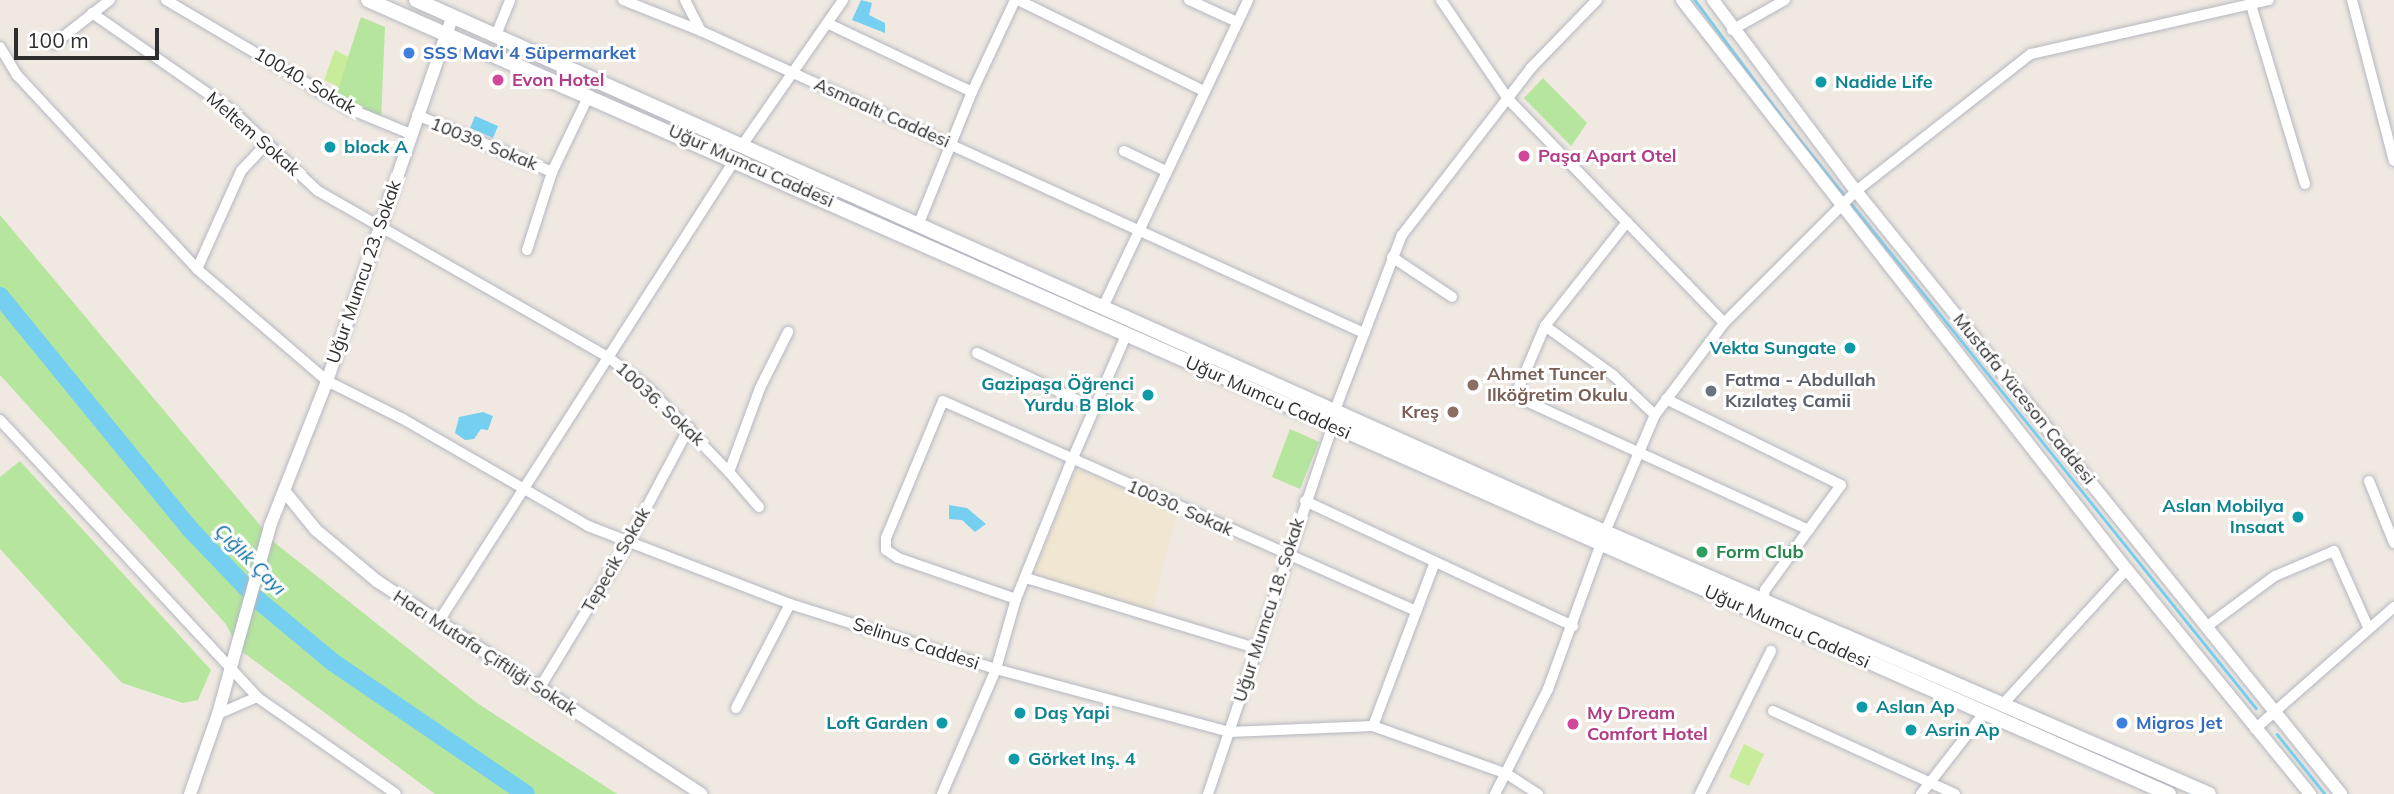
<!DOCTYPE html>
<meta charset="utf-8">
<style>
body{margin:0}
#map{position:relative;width:2394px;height:794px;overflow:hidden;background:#efe9e1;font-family:Mulish,sans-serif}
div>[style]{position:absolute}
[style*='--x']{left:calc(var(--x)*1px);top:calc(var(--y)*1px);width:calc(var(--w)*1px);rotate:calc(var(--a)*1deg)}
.education>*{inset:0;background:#f0e6d1}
.green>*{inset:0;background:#b6e59e}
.pitch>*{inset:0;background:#c9ec9a}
.water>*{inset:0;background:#75cff0}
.stream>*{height:2.5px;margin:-1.25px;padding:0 1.25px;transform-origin:1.25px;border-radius:1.25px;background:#75cff0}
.river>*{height:18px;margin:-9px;padding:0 9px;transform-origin:9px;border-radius:9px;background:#75cff0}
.roads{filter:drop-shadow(0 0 2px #b4b7c1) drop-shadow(0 0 2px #b4b7c1)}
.minor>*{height:10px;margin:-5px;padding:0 5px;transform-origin:5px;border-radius:5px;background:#fff}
.tertiary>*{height:12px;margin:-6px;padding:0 6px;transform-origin:6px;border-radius:6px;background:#fff}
.secondary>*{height:14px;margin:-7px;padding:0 7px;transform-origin:7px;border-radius:7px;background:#fff}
.dots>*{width:19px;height:19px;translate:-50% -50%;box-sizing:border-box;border:4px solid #fff;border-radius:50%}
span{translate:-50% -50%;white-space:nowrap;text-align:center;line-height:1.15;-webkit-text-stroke:6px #fff;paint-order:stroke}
.shop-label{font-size:18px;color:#366cbe;font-weight:700}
.left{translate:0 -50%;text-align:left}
.hotel-label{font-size:18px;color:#b23c85;font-weight:700}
.street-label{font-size:18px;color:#2e2e2e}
.culture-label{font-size:18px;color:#0d838f;font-weight:700}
.right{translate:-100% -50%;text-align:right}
.education-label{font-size:18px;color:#785e54;font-weight:700}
.worship-label{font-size:18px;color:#5b616d;font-weight:700}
.leisure-label{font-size:18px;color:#27864d;font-weight:700}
.water-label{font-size:19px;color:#0d6fa3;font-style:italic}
.scale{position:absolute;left:14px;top:28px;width:145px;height:32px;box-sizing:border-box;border:4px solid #2e2e2e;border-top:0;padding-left:9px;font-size:21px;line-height:24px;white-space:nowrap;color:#2e2e2e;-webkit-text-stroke:5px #fff;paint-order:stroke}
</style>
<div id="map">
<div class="education">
<div style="clip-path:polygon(1076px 469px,1177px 514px,1150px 616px,1031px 580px)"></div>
</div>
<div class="green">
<div style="clip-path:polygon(361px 17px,385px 27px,381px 119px,336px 94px)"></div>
<div style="clip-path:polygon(1543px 78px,1587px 123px,1571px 146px,1524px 98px)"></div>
<div style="clip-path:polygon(0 215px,275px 543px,477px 703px,617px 794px,435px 794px,241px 651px,225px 623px,0 375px)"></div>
<div style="clip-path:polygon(1290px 429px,1319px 442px,1300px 489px,1272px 477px)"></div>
<div style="clip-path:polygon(20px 461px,211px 670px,198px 700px,183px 703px,122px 683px,0 549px,0 477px)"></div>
</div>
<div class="pitch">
<div style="clip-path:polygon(335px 50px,348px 57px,339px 87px,324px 80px)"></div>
<div style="clip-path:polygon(1744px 744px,1764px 754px,1749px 786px,1729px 777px)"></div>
</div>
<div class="water">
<div style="clip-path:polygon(861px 0,872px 3px,869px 15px,885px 23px,885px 33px,852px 20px)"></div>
<div style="clip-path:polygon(475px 116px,498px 126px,493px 138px,470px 128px)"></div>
<div style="clip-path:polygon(483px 412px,493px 416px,488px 430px,481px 429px,474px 439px,465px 440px,455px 433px,459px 417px)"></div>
<div style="clip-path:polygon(949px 505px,967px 508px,986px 524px,975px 532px,962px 520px,949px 519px)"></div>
</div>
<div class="stream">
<div style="--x:1695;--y:0;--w:144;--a:53.4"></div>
<div style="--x:1781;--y:116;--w:759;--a:51.26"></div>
<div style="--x:2277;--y:734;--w:77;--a:51.3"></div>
</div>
<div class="river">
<div style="--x:0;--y:296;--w:301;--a:50.8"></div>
<div style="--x:190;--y:529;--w:98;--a:46.2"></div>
<div style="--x:258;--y:600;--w:99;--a:39.7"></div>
<div style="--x:334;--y:663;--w:232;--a:34.3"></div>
</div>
<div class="roads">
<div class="minor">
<div style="--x:166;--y:0;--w:214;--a:30.6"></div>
<div style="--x:350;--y:109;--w:66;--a:22.3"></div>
<div style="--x:623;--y:0;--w:84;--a:21.7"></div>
<div style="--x:701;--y:31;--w:729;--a:24.49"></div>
<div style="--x:685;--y:0;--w:35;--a:63"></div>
<div style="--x:1018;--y:0;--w:207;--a:26.1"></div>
<div style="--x:1189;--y:0;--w:53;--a:24.6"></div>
<div style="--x:1441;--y:0;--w:120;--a:55.9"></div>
<div style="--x:1508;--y:99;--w:311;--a:46"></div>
<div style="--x:2352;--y:0;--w:166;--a:75.4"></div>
<div style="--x:2251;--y:5;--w:187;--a:73.2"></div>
<div style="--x:92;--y:13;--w:168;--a:34.8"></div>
<div style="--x:230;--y:109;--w:120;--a:43"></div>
<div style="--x:318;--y:191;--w:334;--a:29.8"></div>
<div style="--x:608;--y:357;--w:52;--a:38"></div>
<div style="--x:649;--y:389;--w:115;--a:46.1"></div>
<div style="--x:729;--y:472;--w:90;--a:-69.7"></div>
<div style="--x:760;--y:388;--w:63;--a:-63.4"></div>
<div style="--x:829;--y:24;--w:158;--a:25.4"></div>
<div style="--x:972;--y:92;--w:141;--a:112"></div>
<div style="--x:1732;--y:30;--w:61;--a:-29.5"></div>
<div style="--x:496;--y:35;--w:38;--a:-68"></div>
<div style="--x:54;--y:44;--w:71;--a:-38.2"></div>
<div style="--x:0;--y:47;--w:33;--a:59"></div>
<div style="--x:17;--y:75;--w:265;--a:47.1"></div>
<div style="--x:197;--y:269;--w:172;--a:40.7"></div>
<div style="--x:327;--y:381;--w:85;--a:26.6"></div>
<div style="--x:403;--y:419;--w:214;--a:30"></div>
<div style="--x:588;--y:526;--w:217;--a:21.1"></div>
<div style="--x:790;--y:604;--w:216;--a:17.5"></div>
<div style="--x:996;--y:669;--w:241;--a:15.1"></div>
<div style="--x:1229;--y:732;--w:144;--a:-2.4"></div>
<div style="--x:1373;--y:726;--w:142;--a:19.7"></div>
<div style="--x:1507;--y:774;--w:37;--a:33"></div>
<div style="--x:972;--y:92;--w:102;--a:-64.9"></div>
<div style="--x:417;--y:115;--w:147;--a:22.9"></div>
<div style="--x:743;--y:144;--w:175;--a:-55.2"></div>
<div style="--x:1124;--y:151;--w:47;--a:25.5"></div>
<div style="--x:1627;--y:222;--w:132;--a:128.3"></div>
<div style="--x:1545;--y:326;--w:76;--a:113.2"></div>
<div style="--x:1515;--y:396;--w:323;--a:24.5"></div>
<div style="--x:527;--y:250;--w:82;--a:-72.2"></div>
<div style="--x:552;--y:172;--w:85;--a:-64.3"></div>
<div style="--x:1392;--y:257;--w:72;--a:33.7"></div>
<div style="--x:197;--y:269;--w:107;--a:-65.8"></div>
<div style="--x:241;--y:171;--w:35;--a:-47"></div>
<div style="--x:1104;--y:305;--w:337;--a:-64.7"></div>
<div style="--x:1545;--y:326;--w:84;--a:35.8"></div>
<div style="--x:1613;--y:375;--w:58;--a:43.6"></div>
<div style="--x:977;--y:353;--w:129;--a:25.2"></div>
<div style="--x:1666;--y:399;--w:195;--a:26.2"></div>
<div style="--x:1841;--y:485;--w:130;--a:125.9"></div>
<div style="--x:1765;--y:590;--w:10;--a:101"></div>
<div style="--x:1335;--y:410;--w:187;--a:-69.1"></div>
<div style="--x:1402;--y:235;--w:211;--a:-52.3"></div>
<div style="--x:1531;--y:68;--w:95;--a:-45.9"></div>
<div style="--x:0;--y:420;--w:378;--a:47.1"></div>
<div style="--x:257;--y:697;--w:43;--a:156.4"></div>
<div style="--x:729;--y:472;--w:46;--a:49.4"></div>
<div style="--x:2369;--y:481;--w:67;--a:68"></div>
<div style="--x:1305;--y:501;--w:296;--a:25"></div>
<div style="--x:1026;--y:578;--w:239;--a:17"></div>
<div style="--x:1016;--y:599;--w:125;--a:-160.8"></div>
<div style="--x:898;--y:558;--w:14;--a:-146"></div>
<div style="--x:886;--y:550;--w:12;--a:-90"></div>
<div style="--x:886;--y:538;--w:148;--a:-67.4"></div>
<div style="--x:943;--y:401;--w:518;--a:23.94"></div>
<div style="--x:437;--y:624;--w:554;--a:-57.31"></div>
<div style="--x:2206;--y:627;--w:86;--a:-36.5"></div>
<div style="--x:2275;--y:576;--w:64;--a:-23"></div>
<div style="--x:2334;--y:551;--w:83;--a:65.9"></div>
<div style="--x:539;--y:689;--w:170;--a:-58.7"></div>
<div style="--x:627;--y:544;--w:132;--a:-61.9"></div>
<div style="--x:257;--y:697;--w:169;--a:34.9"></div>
<div style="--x:2004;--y:703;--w:182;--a:-47.5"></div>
<div style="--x:736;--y:708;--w:117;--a:-62.6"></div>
<div style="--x:1773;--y:711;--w:200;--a:24.5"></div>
<div style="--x:1373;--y:726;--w:175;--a:-69.3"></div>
<div style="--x:2255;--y:729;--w:185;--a:-41.3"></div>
<div style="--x:942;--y:794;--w:136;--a:-66.6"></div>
<div style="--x:996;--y:669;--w:73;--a:-74.1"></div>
<div style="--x:1016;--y:599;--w:142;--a:-68.1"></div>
<div style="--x:1069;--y:467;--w:146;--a:-66.6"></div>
<div style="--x:1208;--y:794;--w:387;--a:-71.3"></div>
<div style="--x:1495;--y:794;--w:118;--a:-63.2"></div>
<div style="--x:1548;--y:689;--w:167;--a:-70"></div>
<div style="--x:1605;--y:532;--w:127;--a:-66.9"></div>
<div style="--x:1655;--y:415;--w:115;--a:-53.1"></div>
<div style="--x:1724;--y:323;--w:187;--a:-45"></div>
<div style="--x:1856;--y:191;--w:222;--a:-38.1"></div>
<div style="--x:2031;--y:54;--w:244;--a:-12.8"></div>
<div style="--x:1700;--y:794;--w:160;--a:-63.6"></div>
<div style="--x:1921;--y:794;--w:103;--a:-52.1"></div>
</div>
<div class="tertiary">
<div style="--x:1682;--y:0;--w:712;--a:52.02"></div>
<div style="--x:2120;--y:561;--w:301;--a:50.8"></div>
<div style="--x:1713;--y:0;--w:239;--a:53.2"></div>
<div style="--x:1856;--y:191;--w:774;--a:51.19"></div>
<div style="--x:285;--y:492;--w:49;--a:50.8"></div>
<div style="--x:316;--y:530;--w:80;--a:39.9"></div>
<div style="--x:377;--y:581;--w:388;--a:33.3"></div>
<div style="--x:190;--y:794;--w:85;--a:-70.7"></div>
<div style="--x:218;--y:714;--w:195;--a:-74.5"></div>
<div style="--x:270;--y:526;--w:156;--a:-68.5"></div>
<div style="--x:327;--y:381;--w:386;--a:-71"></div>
</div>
<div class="secondary">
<div style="--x:368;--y:0;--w:1968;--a:23.79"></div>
<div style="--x:416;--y:0;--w:1303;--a:24.11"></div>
<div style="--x:1605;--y:532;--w:658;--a:23.45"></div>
</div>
</div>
<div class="dots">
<div style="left:409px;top:53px;background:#3f7fe0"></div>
<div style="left:498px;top:80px;background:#d1479c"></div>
<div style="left:1821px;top:82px;background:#0f9aa8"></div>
<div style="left:330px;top:147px;background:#0f9aa8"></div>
<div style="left:1524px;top:156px;background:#d1479c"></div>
<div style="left:1850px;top:348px;background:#0f9aa8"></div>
<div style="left:1473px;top:385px;background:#8d6e63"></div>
<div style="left:1711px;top:391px;background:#6b7280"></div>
<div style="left:1148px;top:395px;background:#0f9aa8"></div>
<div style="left:1453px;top:412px;background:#8d6e63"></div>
<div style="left:2298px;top:517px;background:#0f9aa8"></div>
<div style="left:1702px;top:552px;background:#2e9e5b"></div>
<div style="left:1862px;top:707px;background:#0f9aa8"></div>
<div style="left:1020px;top:713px;background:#0f9aa8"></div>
<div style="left:942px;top:723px;background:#0f9aa8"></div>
<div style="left:2122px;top:723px;background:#3f7fe0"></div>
<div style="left:1573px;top:724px;background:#d1479c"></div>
<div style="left:1911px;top:730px;background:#0f9aa8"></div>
<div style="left:1014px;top:759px;background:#0f9aa8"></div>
</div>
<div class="shop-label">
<span class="left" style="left:423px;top:53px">SSS Mavi 4 Süpermarket</span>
<span class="left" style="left:2136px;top:723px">Migros Jet</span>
</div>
<div class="hotel-label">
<span class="left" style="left:512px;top:80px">Evon Hotel</span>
<span class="left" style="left:1538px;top:156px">Paşa Apart Otel</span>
<span class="left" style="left:1587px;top:724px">My Dream<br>Comfort Hotel</span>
</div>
<div class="street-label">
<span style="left:305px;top:81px;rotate:30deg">10040. Sokak</span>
<span style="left:882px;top:113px;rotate:24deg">Asmaaltı Caddesi</span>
<span style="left:253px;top:134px;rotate:41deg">Meltem Sokak</span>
<span style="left:484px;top:144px;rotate:22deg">10039. Sokak</span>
<span style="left:751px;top:166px;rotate:24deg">Uğur Mumcu Caddesi</span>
<span style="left:364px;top:272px;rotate:-71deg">Uğur Mumcu 23. Sokak</span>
<span style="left:1268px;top:398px;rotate:24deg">Uğur Mumcu Caddesi</span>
<span style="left:2024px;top:399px;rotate:51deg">Mustafa Yüceson Caddesi</span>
<span style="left:660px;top:404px;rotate:43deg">10036. Sokak</span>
<span style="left:1180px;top:508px;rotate:24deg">10030. Sokak</span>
<span style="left:616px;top:560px;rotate:-60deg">Tepecik Sokak</span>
<span style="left:1269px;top:610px;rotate:-72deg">Uğur Mumcu 18. Sokak</span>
<span style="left:1787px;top:627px;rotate:24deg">Uğur Mumcu Caddesi</span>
<span style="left:916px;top:644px;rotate:18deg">Selinus Caddesi</span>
<span style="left:485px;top:653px;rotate:33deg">Hacı Mutafa Çiftliği Sokak</span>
</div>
<div class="culture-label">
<span class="left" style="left:1835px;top:82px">Nadide Life</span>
<span class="left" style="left:344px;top:147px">block A</span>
<span class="right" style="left:1836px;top:348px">Vekta Sungate</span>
<span class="right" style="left:1134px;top:395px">Gazipaşa Öğrenci<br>Yurdu B Blok</span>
<span class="right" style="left:2284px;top:517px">Aslan Mobilya<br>Insaat</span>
<span class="left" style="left:1876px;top:707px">Aslan Ap</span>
<span class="left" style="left:1034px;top:713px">Daş Yapi</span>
<span class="right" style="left:928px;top:723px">Loft Garden</span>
<span class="left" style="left:1925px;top:730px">Asrin Ap</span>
<span class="left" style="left:1028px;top:759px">Görket Inş. 4</span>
</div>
<div class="education-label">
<span class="left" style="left:1487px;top:385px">Ahmet Tuncer<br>Ilköğretim Okulu</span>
<span class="right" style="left:1439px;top:412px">Kreş</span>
</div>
<div class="worship-label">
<span class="left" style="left:1725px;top:391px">Fatma - Abdullah<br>Kızılateş Camii</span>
</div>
<div class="leisure-label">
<span class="left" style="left:1716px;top:552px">Form Club</span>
</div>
<div class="water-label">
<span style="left:250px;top:560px;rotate:45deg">Çığlık Çayı</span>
</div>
<div class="scale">100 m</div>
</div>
